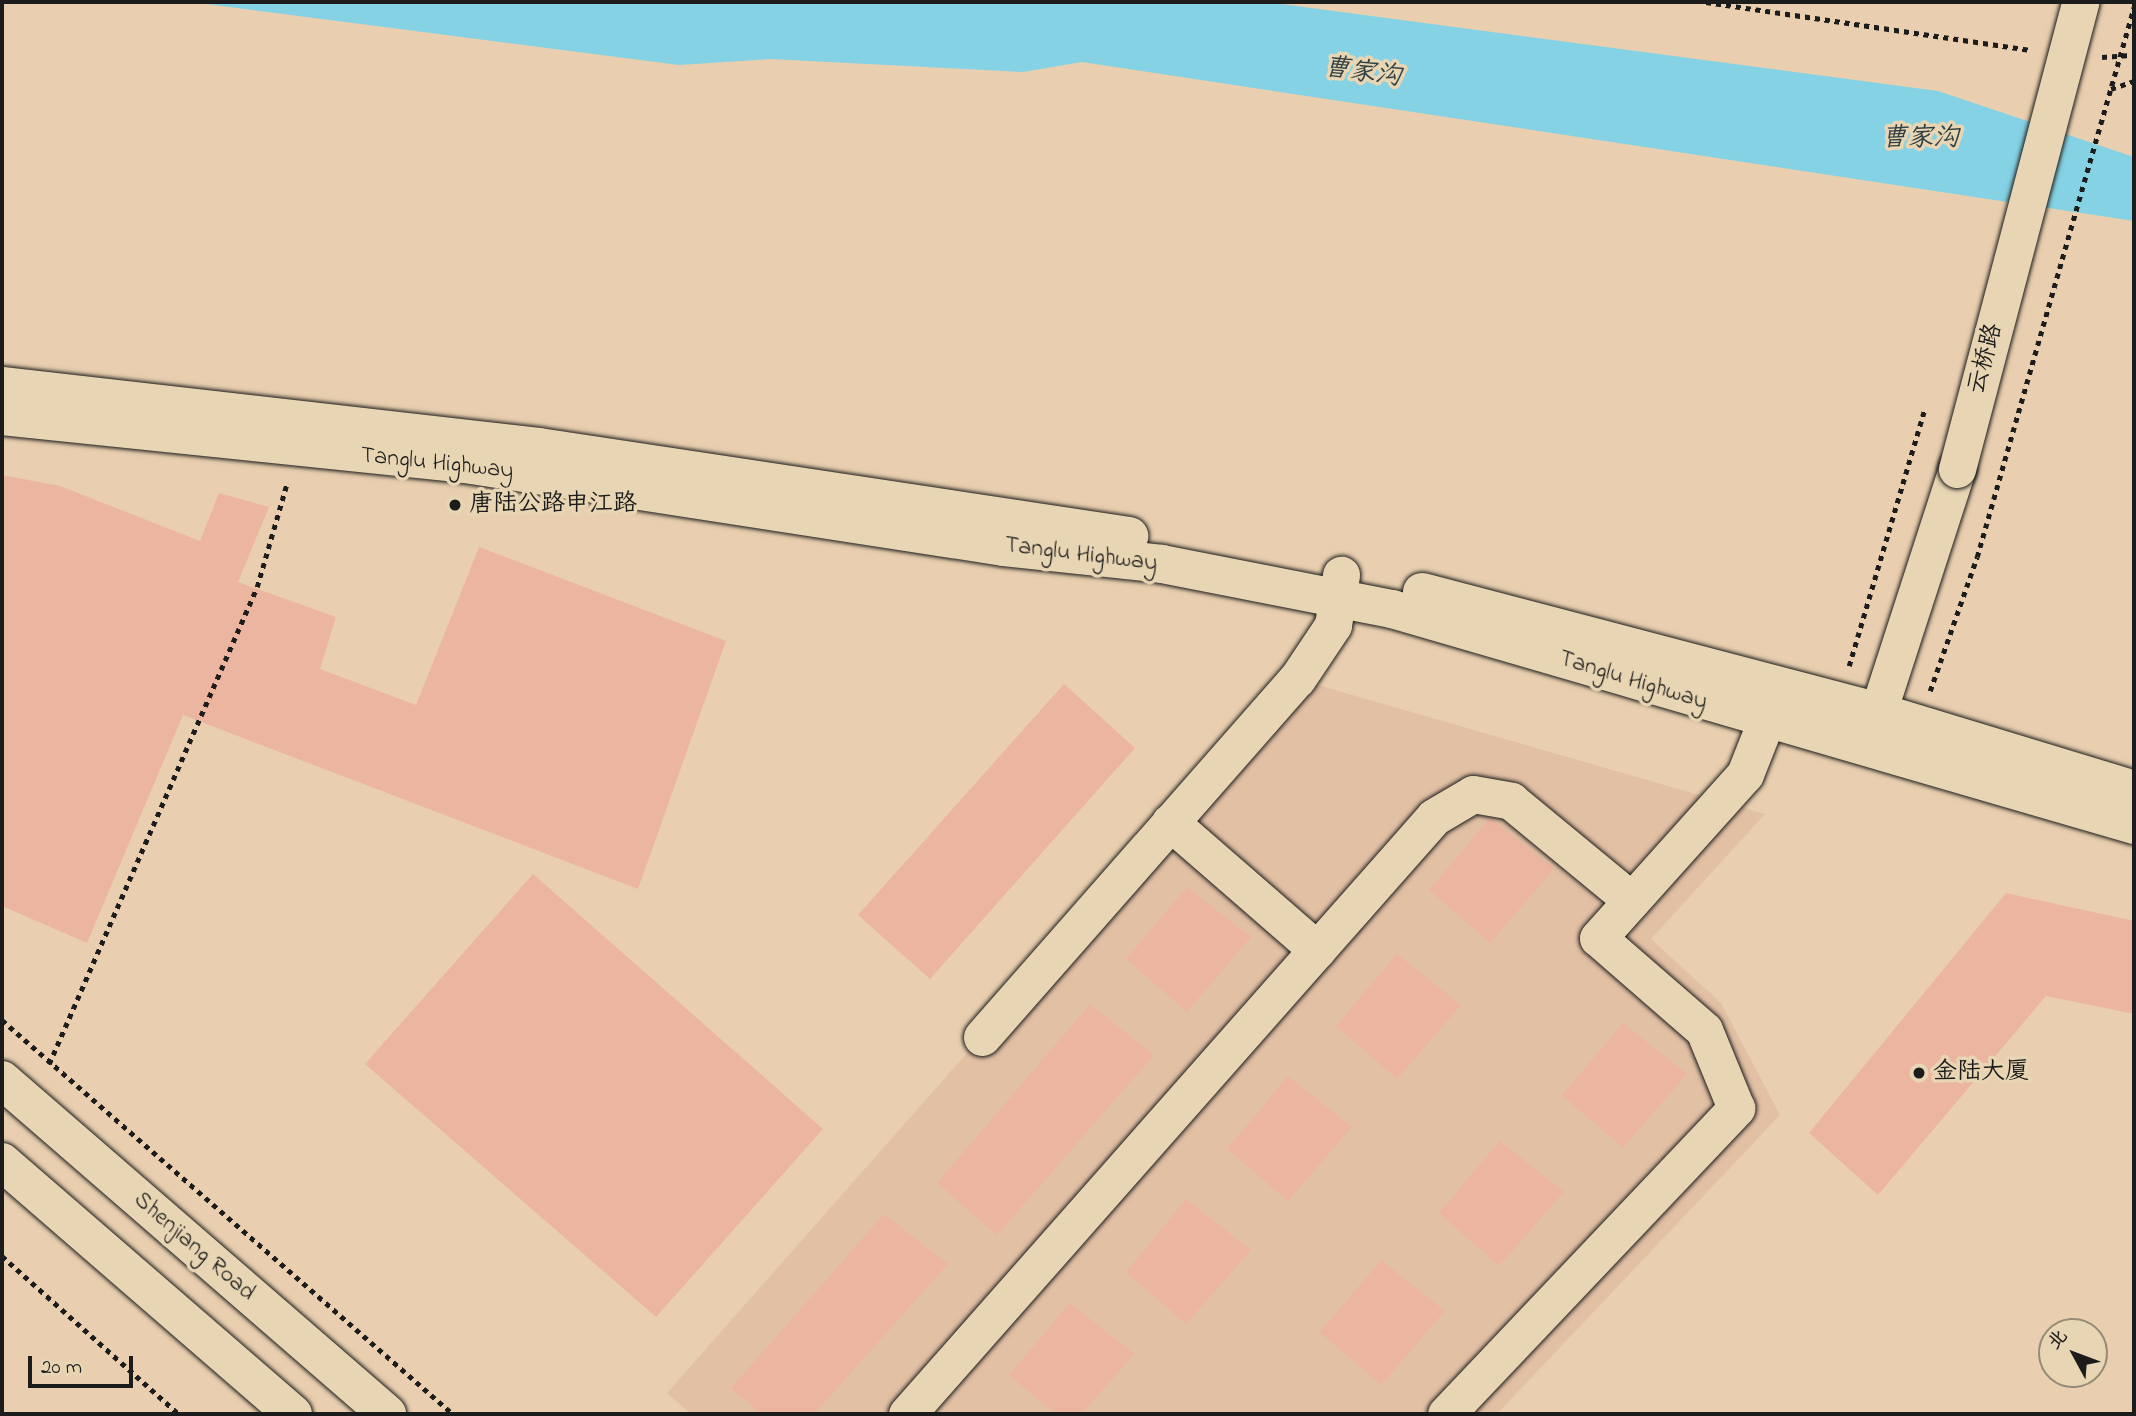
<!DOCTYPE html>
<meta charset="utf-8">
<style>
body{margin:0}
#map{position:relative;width:2136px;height:1416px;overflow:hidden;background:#e9cfaf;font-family:"Indie Flower","LXGW WenKai TC",sans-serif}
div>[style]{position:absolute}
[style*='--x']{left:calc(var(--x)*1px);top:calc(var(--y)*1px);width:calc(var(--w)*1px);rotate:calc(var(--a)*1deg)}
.built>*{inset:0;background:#e2c0a4}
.water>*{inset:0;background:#85d2e4}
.building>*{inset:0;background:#ecb5a0}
.path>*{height:4.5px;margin-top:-2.25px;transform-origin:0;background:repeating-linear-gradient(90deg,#1c1c1c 0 5px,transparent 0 10px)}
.roads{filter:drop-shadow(0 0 2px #1c1c1c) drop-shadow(0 0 2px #1c1c1c)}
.minor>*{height:37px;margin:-18.5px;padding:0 18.5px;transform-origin:18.5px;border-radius:18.5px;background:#e8d5b3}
.major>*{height:38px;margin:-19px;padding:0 19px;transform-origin:19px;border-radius:19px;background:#e8d5b3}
.path-bridge>*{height:4.5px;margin-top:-2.25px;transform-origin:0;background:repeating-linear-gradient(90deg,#1c1c1c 0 5px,transparent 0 10px)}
.bridges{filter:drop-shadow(0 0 2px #1c1c1c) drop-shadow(0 0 2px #1c1c1c)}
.minor-bridge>*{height:37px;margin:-18.5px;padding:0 18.5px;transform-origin:18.5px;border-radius:18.5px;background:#e8d5b3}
.dots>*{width:19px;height:19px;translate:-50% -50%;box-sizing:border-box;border:4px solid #e8d5b3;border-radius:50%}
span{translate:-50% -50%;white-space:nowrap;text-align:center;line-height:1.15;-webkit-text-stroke:7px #e8d5b3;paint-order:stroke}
.street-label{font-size:24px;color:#1c1c1c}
.poi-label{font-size:24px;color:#1c1c1c}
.left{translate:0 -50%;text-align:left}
.water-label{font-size:26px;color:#314044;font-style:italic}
.frame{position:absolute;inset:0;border:4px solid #1c1c1c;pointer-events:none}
.north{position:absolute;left:2038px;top:1318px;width:70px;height:70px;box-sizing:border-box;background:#e8d5b3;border:2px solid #968b77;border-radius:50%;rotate:311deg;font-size:19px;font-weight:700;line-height:28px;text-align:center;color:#1c1c1c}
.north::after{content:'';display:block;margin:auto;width:24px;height:32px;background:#1c1c1c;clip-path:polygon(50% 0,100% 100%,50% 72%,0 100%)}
.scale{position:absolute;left:28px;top:1356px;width:105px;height:32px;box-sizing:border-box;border:4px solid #1c1c1c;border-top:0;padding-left:9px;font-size:21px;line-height:24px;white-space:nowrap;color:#1c1c1c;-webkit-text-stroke:5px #e8d5b3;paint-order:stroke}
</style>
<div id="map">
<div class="built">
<div style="clip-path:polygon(1297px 679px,1765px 814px,1651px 939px,1721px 1003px,1780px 1115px,1497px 1414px,691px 1414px,667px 1393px)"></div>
</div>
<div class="water">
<div style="clip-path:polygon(191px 2px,1266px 2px,1938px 91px,2134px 157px,2134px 221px,1082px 62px,1023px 72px,770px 59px,679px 65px)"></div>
</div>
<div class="building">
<div style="clip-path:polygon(2px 475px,60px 486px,200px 541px,219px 493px,269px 507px,238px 582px,336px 617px,320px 669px,416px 705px,479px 547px,726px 641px,638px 889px,183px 715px,87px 943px,2px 906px)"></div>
<div style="clip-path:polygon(1064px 684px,1135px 748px,930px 979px,858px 915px)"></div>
<div style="clip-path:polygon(1490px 818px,1554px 869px,1490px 943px,1429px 890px)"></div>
<div style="clip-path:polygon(533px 874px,823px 1129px,656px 1317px,365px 1064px)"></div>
<div style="clip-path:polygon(1187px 887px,1251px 937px,1187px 1012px,1126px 959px)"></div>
<div style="clip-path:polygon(2006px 893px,2134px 921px,2134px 1014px,2046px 996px,1878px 1195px,1809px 1133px)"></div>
<div style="clip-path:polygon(1397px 954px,1461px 1005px,1397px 1079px,1336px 1026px)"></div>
<div style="clip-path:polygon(1090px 1004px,1154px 1055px,997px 1235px,937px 1183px)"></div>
<div style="clip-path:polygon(1623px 1023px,1687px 1074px,1623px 1148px,1562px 1095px)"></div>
<div style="clip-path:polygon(1288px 1076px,1352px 1127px,1288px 1201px,1227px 1149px)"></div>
<div style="clip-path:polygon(1500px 1141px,1564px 1192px,1499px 1266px,1439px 1213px)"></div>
<div style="clip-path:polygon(1186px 1199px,1251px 1250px,1186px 1324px,1126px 1272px)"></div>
<div style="clip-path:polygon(884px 1214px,948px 1264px,814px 1414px,761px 1414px,731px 1388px)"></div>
<div style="clip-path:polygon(1381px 1260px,1445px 1311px,1381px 1385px,1320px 1332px)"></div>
<div style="clip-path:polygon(1070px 1303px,1134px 1354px,1082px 1414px,1055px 1414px,1009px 1375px)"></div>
</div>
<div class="path">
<div style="--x:1706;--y:2;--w:328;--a:8.4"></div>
<div style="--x:2102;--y:57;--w:32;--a:-4"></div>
<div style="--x:2111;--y:89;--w:24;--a:-19"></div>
<div style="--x:1849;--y:666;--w:269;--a:-73.6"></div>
<div style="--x:1930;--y:691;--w:142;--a:-70.7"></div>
<div style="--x:2;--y:1020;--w:599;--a:41.14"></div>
<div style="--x:49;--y:1064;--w:520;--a:-66.44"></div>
<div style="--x:257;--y:587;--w:108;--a:-73.9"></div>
<div style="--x:2;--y:1256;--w:237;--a:41.8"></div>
</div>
<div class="roads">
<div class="minor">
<div style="--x:1878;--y:712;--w:256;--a:-72"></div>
<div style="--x:1170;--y:822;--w:195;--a:41"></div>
<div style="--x:982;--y:1037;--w:477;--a:-48.7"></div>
<div style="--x:1297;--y:679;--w:65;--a:-56.3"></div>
<div style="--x:1333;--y:625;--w:51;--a:-80.9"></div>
<div style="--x:907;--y:1414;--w:796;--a:-48.56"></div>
<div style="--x:1434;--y:817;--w:45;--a:-30.5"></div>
<div style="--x:1473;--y:794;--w:39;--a:10"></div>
<div style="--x:1511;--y:801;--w:156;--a:39.5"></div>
<div style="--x:1446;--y:1414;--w:422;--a:-46.5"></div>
<div style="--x:1736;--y:1108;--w:84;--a:-112.3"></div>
<div style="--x:1704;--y:1030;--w:140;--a:-139"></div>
<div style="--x:1598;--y:938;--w:220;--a:-48.1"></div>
<div style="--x:1745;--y:774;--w:92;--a:-68.4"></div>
</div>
<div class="major">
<div style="--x:2;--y:386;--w:540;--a:6.48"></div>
<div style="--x:539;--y:447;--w:597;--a:8.58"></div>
<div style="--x:2;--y:416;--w:465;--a:5.9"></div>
<div style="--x:465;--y:464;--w:545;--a:8.75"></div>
<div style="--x:1004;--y:547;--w:159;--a:6.1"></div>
<div style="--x:1162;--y:564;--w:234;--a:11.1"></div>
<div style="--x:1392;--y:609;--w:773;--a:16.23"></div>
<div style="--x:1422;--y:592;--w:472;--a:14.7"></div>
<div style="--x:1878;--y:712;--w:268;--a:16.9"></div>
<div style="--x:2;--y:1080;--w:510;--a:40.94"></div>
<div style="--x:2;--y:1162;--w:385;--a:40.9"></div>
</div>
</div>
<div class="path-bridge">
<div style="--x:1977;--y:557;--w:572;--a:-74.07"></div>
</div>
<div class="bridges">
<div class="minor-bridge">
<div style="--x:1957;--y:469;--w:483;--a:-75.2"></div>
</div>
</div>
<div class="dots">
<div style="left:455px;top:505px;background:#1c1c1c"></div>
<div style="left:1919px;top:1073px;background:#1c1c1c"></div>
</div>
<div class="street-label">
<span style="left:1986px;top:359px;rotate:-75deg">云桥路</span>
<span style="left:437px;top:464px;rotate:6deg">Tanglu Highway</span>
<span style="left:1081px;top:555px;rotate:7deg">Tanglu Highway</span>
<span style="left:1633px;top:681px;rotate:17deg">Tanglu Highway</span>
<span style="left:194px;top:1247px;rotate:41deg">Shenjiang Road</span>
</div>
<div class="poi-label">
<span class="left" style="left:469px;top:505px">唐陆公路申江路</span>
<span class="left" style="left:1933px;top:1073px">金陆大厦</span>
</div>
<div class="water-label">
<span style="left:1362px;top:74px;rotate:8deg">曹家沟</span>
<span style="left:1920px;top:140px">曹家沟</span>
</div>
<div class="frame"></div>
<div class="north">北</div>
<div class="scale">20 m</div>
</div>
